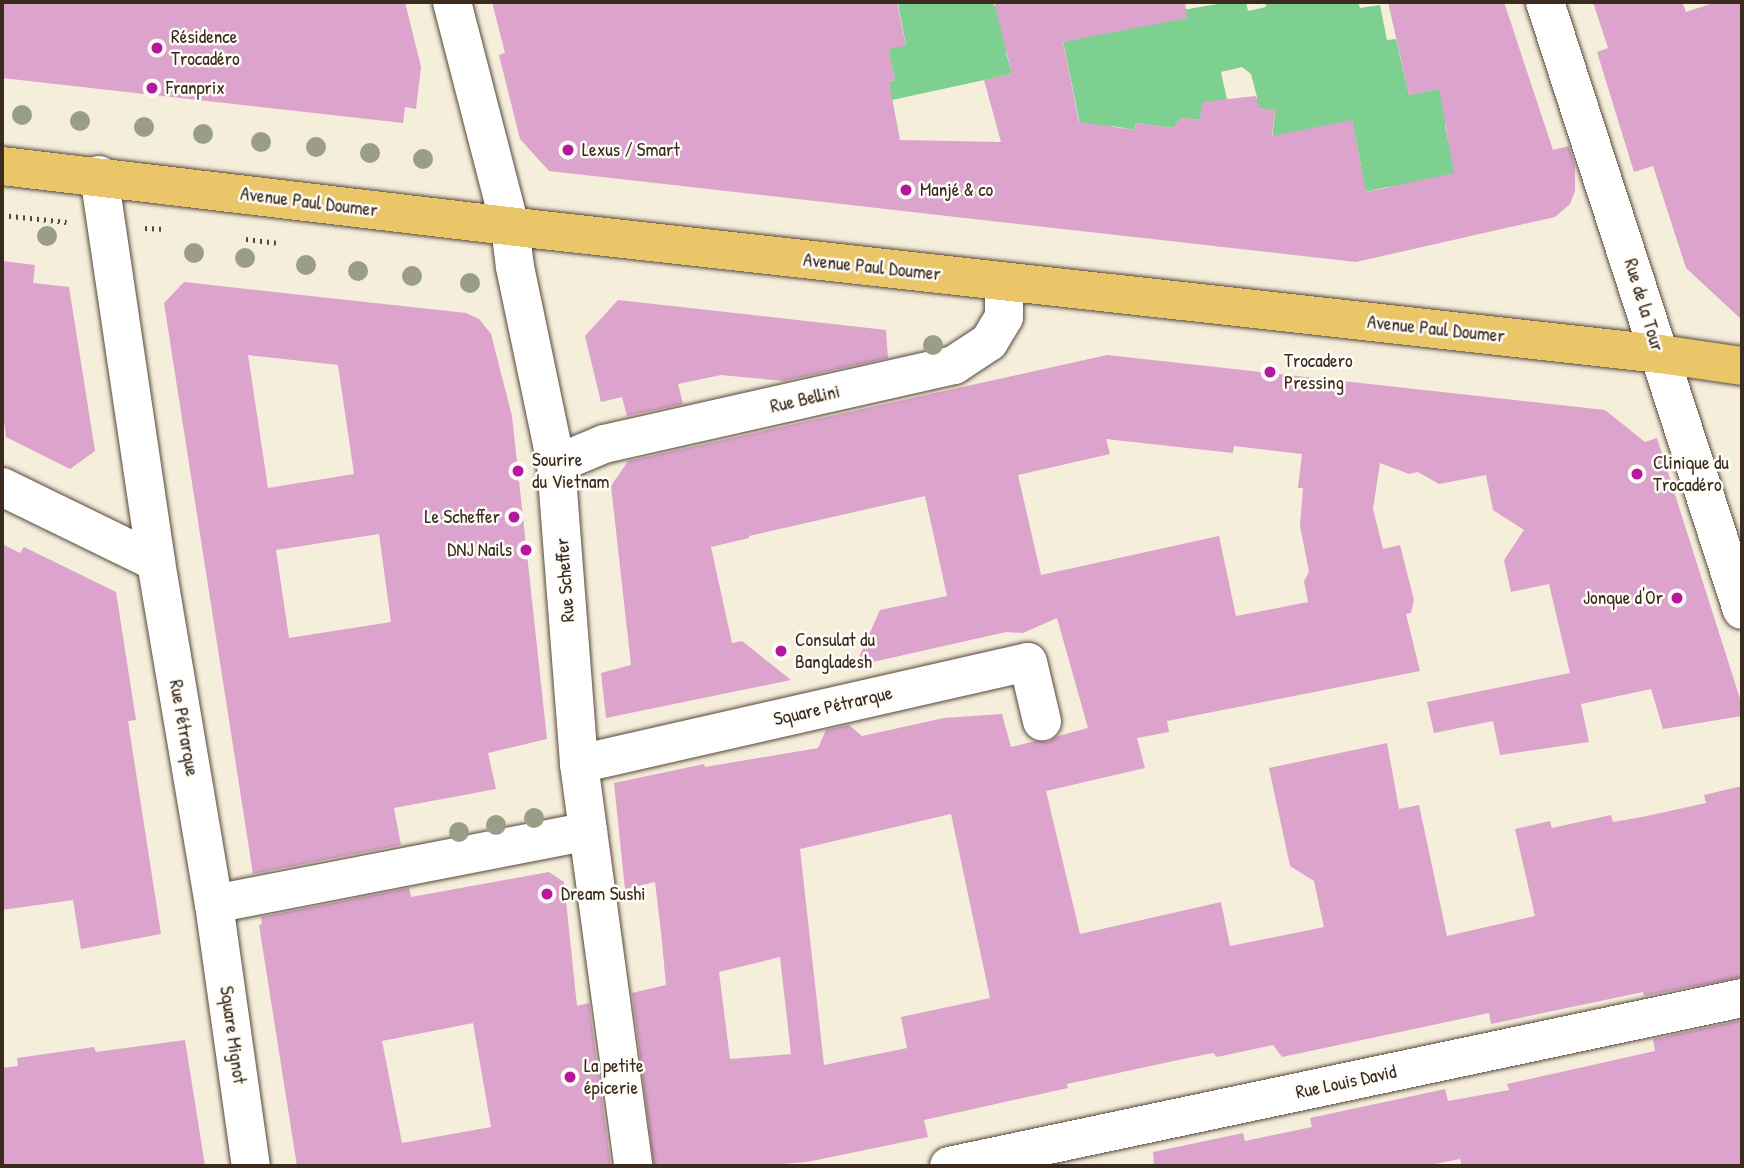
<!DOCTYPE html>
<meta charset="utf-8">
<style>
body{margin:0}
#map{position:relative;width:1744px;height:1168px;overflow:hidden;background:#f5eedb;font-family:"Patrick Hand",sans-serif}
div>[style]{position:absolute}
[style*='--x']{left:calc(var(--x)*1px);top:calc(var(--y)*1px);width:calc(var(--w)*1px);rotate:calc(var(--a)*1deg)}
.green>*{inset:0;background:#7ed091}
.building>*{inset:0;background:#dca3cc}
.path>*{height:4.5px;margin-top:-2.25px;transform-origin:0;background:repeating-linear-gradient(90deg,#57473a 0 2px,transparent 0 7px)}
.roads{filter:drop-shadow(0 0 2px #57473a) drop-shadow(0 0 2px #57473a)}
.minor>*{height:38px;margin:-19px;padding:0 19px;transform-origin:19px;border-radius:19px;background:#fff}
.major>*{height:38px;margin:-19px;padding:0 19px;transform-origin:19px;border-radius:19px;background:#ebc669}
.trees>*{width:20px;height:20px;margin:-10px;border-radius:50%;background:#9a9e86}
.dots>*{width:19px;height:19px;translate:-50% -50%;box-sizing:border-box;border:4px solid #fdfcf7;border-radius:50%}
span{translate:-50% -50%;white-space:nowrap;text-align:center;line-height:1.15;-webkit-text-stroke:5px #fdfcf7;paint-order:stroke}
.poi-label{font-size:19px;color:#3b2a1e}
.left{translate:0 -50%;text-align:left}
.right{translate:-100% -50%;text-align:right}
.street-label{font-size:19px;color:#3b2a1e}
.frame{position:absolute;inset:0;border:4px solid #3b2a1e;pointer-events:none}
</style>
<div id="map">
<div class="green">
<div style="clip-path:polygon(904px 2px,993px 2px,994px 6px,1006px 3px,1017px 50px,1006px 52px,1012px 74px,892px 100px,889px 82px,895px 80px,888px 49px,906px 45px,898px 4px)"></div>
<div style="clip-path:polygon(1229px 2px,1246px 2px,1248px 11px,1266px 7px,1265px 2px,1358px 2px,1360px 8px,1380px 5px,1387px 40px,1396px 39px,1409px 95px,1442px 88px,1451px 124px,1445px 126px,1448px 139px,1464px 183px,1387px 187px,1347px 196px,1361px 166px,1352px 121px,1271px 151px,1275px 111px,1254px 107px,1257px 97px,1251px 74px,1242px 67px,1221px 72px,1228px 104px,1200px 120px,1182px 118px,1173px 128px,1136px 123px,1135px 130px,1112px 126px,1083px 139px,1063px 41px,1177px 11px)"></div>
</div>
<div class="building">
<div style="clip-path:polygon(2px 2px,405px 2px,421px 67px,416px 109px,405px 107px,403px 123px,2px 78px)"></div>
<div style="clip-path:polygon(492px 2px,897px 2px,906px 46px,888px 49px,895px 80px,889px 82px,900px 140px,1001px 142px,984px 80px,1012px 74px,994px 2px,1185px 2px,1187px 18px,1063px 42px,1079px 122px,1135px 130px,1136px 123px,1173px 128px,1182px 118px,1200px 120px,1202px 102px,1256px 96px,1259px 108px,1275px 110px,1272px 136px,1352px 120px,1366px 192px,1454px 173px,1439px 89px,1409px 95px,1388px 2px,1504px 2px,1553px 150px,1569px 146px,1575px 166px,1575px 191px,1570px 204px,1555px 217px,1356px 262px,549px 171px,520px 139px,499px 55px,505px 53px)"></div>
<div style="clip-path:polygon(1593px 2px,1682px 2px,1686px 12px,1716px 2px,1742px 2px,1742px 320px,1686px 268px,1653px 166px,1634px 172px,1597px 52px,1608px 48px)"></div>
<div style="clip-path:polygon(2px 261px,35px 265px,33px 283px,69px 287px,95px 451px,70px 469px,6px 437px,2px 404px)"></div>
<div style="clip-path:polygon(evenodd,184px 282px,466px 313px,479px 319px,491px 334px,512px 416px,547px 739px,488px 753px,496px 789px,394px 808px,401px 845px,253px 874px,164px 303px,184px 282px,248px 355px,338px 365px,354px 474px,268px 488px,248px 355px,184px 282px,379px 534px,391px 622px,289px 638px,276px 550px,379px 534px)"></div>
<div style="clip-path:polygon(618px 300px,886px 330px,888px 358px,784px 381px,721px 375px,678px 384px,683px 404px,627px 416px,622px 397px,601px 402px,585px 336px)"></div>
<div style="clip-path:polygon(evenodd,1107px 355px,1605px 410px,1645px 442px,1657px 438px,1742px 705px,1742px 716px,1663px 729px,1651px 689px,1581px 704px,1589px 742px,1500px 755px,1493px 721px,1434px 733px,1427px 702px,1570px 673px,1549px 584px,1511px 592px,1504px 560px,1524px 530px,1493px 510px,1486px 475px,1439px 484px,1418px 472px,1409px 474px,1380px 463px,1373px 509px,1383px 549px,1400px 545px,1414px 600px,1411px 613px,1406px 614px,1420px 671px,1167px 721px,1169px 732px,1137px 738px,1145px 768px,1046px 791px,1080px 934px,1221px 902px,1230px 946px,1324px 927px,1314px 881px,1290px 866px,1269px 768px,1387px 743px,1399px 809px,1419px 805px,1447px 936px,1535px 916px,1515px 829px,1550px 821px,1552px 828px,1611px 815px,1613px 822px,1647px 816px,1706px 803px,1704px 795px,1742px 786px,1742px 977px,1644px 996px,1643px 992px,1491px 1024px,1489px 1013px,1282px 1057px,1273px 1045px,1217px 1057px,1213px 1053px,1178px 1060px,1067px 1084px,1068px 1088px,924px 1120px,928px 1137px,807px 1162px,757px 1166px,654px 1166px,632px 993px,666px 985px,661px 932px,655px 882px,625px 889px,614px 783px,704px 764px,705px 767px,818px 748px,826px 730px,849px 725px,862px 736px,944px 718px,1002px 714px,1011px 747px,1035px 741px,1048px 742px,1058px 736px,1088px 728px,1057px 618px,1023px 633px,1006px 632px,855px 666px,880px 610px,947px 596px,925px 496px,749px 536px,749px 538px,711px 547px,732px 643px,742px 641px,791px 680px,606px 718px,601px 673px,631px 665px,611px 486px,628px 461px,1107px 355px,1106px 439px,1233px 453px,1234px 446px,1302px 454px,1298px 488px,1303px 488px,1300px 526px,1309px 572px,1304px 581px,1308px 602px,1236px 616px,1219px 536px,1041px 575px,1018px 475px,1110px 454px,1106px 439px,1107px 355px,951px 814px,990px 998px,901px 1017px,907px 1048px,824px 1065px,800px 849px,951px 814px,1107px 355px,780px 957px,791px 1054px,730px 1059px,719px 972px,780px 957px)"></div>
<div style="clip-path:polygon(2px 544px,20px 553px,24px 547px,116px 592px,136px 720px,128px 721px,161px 934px,81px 949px,73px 900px,2px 910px)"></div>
<div style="clip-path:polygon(evenodd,549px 872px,564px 882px,577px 1006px,589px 1003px,611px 1166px,297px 1166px,259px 925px,262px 924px,261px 917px,409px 888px,411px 897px,549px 872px,473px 1023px,491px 1127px,402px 1143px,382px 1041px,473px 1023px)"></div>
<div style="clip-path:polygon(1742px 1020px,1742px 1166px,1462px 1166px,1460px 1159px,1425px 1166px,1154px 1166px,1153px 1152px,1243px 1133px,1245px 1141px,1312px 1127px,1310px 1118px,1445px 1089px,1448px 1101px,1509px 1090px,1507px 1084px,1655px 1051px,1653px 1039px)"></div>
<div style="clip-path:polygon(185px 1040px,205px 1166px,2px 1166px,2px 1068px,18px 1066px,17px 1058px,94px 1047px,96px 1052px)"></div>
</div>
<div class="path">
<div style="--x:2;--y:215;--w:65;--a:6.1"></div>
<div style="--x:145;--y:228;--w:20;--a:3"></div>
<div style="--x:246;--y:239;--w:33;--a:7"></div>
</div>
<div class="roads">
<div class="minor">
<div style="--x:452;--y:2;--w:232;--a:75.5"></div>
<div style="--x:510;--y:227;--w:40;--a:82.9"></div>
<div style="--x:515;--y:267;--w:201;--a:78.2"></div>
<div style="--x:556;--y:464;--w:301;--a:85.6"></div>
<div style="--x:579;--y:764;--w:406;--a:82.3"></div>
<div style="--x:1545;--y:2;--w:639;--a:72.05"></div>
<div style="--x:99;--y:175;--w:391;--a:81.6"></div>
<div style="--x:156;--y:562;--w:347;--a:80.4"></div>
<div style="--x:214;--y:904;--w:265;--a:82"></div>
<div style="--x:556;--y:464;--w:52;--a:-22.6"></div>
<div style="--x:604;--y:444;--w:359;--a:-12.7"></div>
<div style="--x:954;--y:365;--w:42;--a:-33.3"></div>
<div style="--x:989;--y:342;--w:29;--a:-59"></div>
<div style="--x:1004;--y:317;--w:35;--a:-90"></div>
<div style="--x:2;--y:487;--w:171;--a:26"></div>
<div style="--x:579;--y:764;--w:460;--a:-12.8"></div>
<div style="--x:1028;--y:662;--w:61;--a:76.7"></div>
<div style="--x:214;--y:904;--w:381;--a:-11"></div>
<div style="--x:949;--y:1166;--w:811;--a:-11.96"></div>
</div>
<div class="major">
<div style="--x:2;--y:166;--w:544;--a:6.76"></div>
<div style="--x:542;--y:230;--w:1125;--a:6.33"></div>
<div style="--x:1660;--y:354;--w:83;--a:8.3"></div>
</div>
</div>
<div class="trees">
<div style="left:22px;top:115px"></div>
<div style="left:80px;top:121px"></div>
<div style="left:144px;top:127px"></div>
<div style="left:203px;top:134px"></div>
<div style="left:261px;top:142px"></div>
<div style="left:316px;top:147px"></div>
<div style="left:370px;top:153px"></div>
<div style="left:423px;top:159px"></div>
<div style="left:47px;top:236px"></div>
<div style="left:194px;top:253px"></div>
<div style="left:245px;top:258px"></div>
<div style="left:306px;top:265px"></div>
<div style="left:358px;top:271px"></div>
<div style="left:412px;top:276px"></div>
<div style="left:470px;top:283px"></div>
<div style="left:933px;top:345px"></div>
<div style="left:534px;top:818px"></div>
<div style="left:496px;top:825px"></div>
<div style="left:459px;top:832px"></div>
</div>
<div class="dots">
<div style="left:157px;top:48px;background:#b5179e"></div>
<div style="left:152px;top:88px;background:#b5179e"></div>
<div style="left:568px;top:150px;background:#b5179e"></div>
<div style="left:906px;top:190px;background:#b5179e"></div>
<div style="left:1270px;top:372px;background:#b5179e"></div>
<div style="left:518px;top:471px;background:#b5179e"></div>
<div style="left:1637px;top:474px;background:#b5179e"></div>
<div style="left:514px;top:517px;background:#b5179e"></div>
<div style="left:526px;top:550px;background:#b5179e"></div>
<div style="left:1677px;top:598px;background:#b5179e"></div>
<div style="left:781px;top:651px;background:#b5179e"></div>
<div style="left:547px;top:894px;background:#b5179e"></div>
<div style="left:570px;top:1077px;background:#b5179e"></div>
</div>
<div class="poi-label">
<span class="left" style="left:171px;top:48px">Résidence<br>Trocadéro</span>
<span class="left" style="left:166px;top:88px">Franprix</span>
<span class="left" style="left:582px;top:150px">Lexus / Smart</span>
<span class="left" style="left:920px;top:190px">Manjé &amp; co</span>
<span class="left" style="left:1284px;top:372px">Trocadero<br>Pressing</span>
<span class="left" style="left:532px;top:471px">Sourire<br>du Vietnam</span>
<span class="left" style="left:1653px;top:474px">Clinique du<br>Trocadéro</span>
<span class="right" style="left:500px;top:517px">Le Scheffer</span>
<span class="right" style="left:512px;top:550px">DNJ Nails</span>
<span class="right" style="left:1663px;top:598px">Jonque d'Or</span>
<span class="left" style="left:795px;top:651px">Consulat du<br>Bangladesh</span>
<span class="left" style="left:561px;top:894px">Dream Sushi</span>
<span class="left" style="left:584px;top:1077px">La petite<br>épicerie</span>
</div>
<div class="street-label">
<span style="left:309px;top:202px;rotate:7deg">Avenue Paul Doumer</span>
<span style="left:872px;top:267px;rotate:6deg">Avenue Paul Doumer</span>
<span style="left:1644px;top:305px;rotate:73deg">Rue de la Tour</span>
<span style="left:1436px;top:329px;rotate:6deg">Avenue Paul Doumer</span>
<span style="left:805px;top:399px;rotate:-13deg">Rue Bellini</span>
<span style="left:565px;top:580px;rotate:-94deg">Rue Scheffer</span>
<span style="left:833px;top:706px;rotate:-13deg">Square Pétrarque</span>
<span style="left:184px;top:728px;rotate:80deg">Rue Pétrarque</span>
<span style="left:233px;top:1035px;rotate:82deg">Square Mignot</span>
<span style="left:1346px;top:1082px;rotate:-12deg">Rue Louis David</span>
</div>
<div class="frame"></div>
</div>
